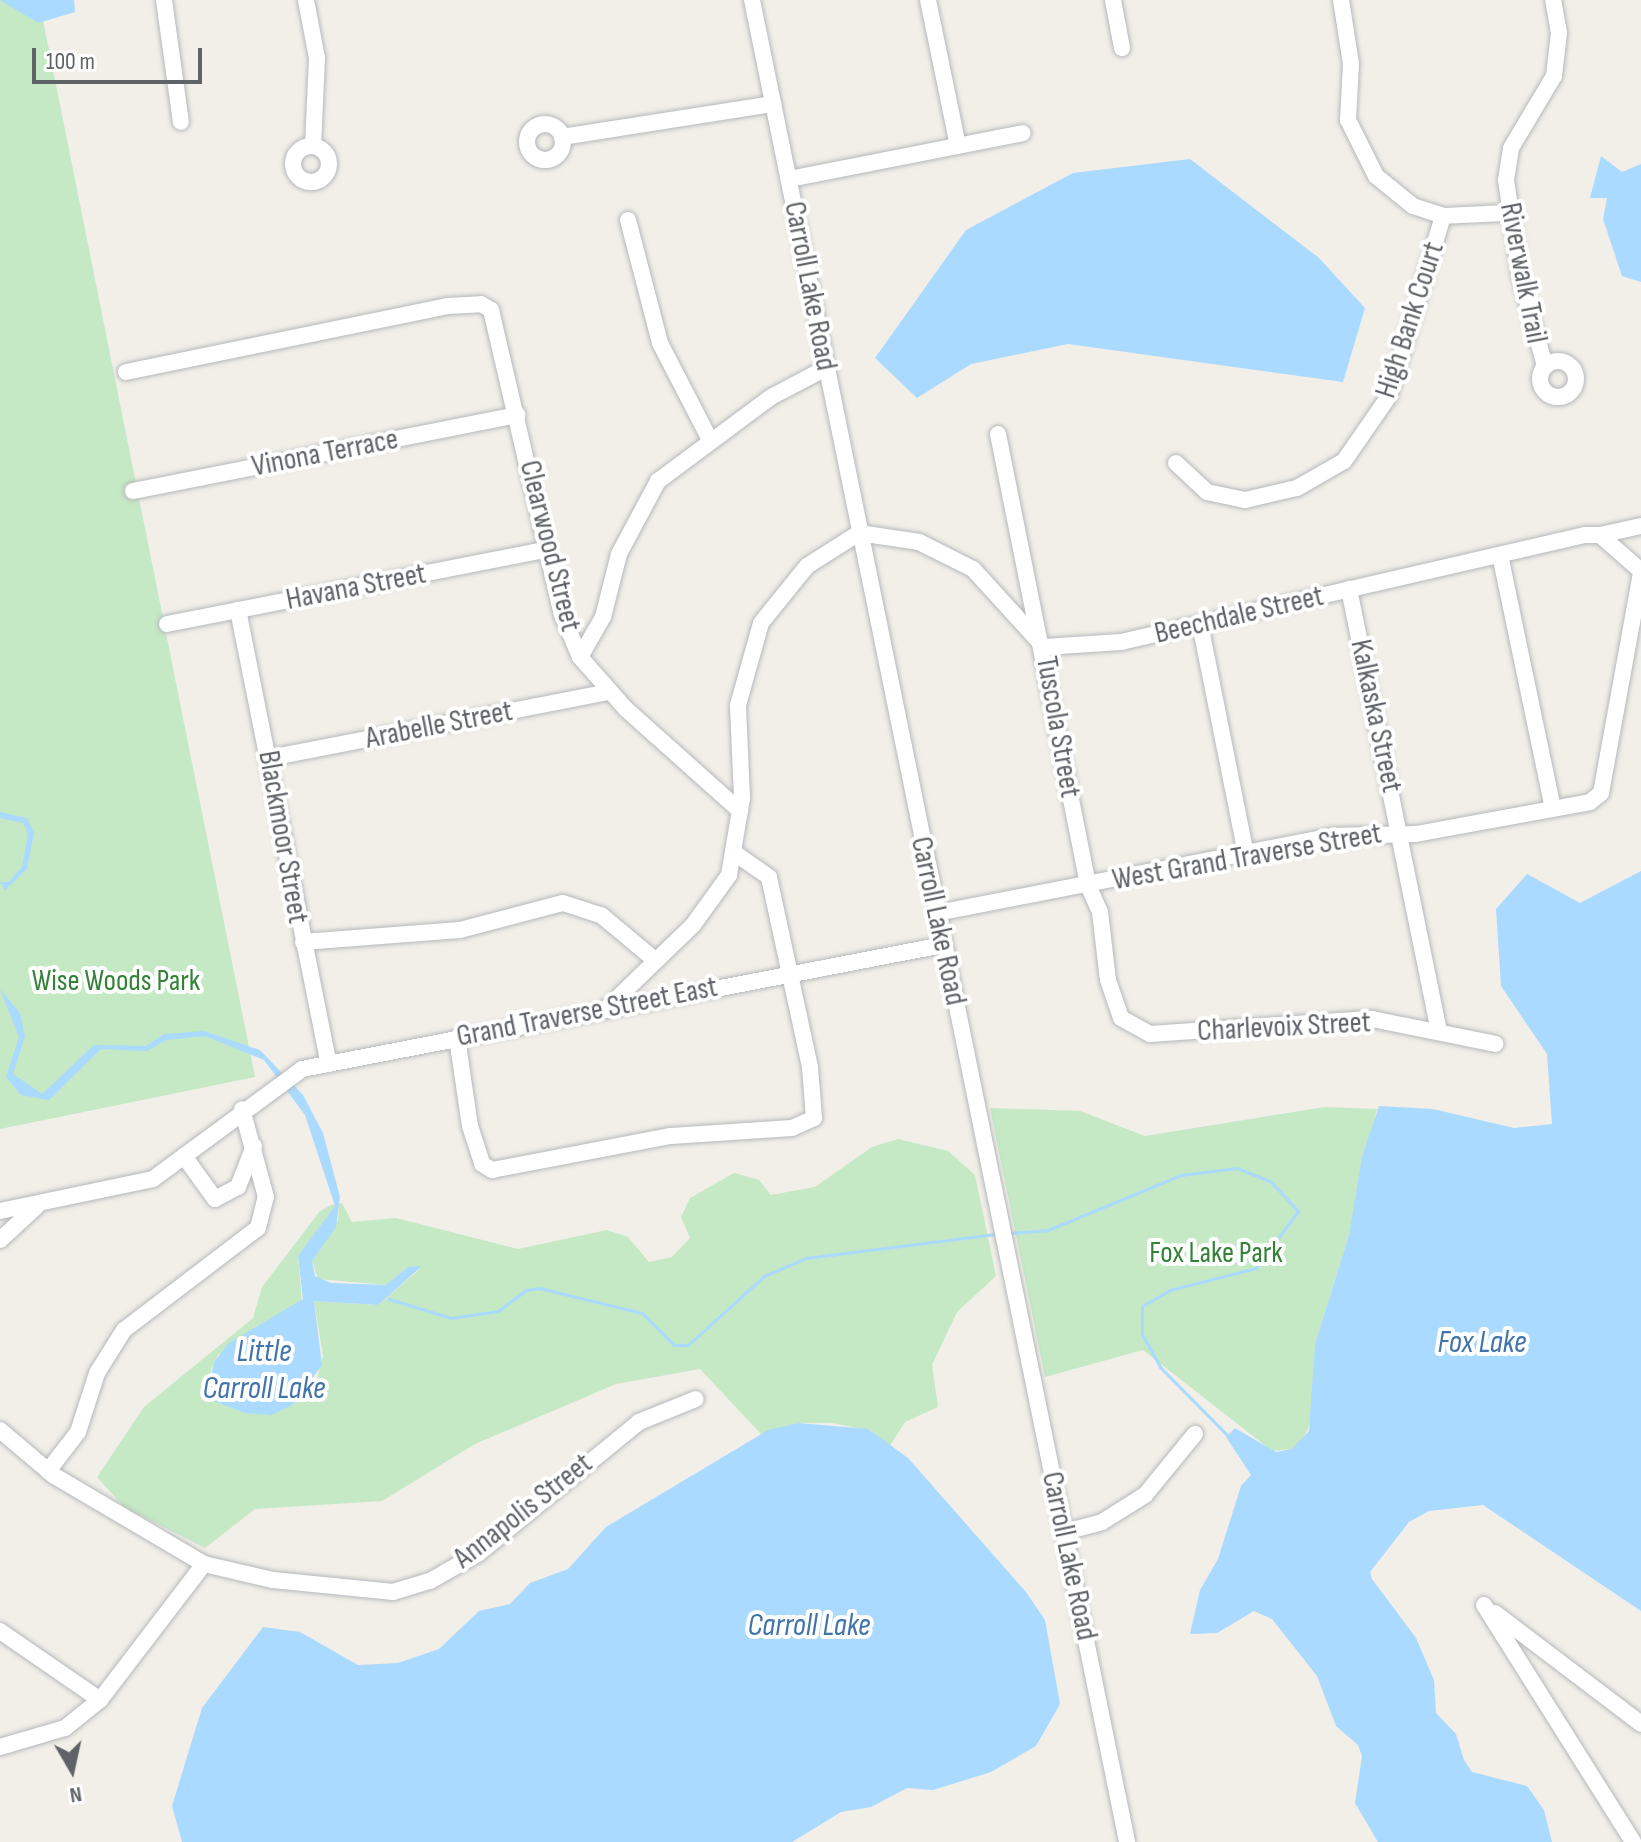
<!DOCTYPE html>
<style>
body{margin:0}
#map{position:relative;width:1641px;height:1842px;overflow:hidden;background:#f1efe8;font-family:"Sofia Sans Condensed",sans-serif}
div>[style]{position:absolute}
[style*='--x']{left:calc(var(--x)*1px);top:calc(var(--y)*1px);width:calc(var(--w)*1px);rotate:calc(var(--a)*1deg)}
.green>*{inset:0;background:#c5e8c5}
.water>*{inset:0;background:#aadaff}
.stream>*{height:3px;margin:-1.5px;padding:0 1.5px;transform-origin:1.5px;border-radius:1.5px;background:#aadaff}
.roads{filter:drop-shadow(0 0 2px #b5b8bc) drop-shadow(0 0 2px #b5b8bc)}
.minor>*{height:16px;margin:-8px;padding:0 8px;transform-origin:8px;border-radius:8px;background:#fff}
.minor>.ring{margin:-8px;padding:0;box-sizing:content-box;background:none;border:16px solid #fff;border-radius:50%}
span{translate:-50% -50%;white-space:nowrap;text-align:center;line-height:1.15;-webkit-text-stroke:8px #fff;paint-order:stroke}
.street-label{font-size:30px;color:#5f6368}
.park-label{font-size:30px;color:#348238}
.water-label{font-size:32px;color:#4174aa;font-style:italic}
.north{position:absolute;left:32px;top:1730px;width:80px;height:80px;-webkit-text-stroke:6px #fff;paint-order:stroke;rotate:171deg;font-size:22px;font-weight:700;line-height:32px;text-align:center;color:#5f6368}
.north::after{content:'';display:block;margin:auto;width:28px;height:36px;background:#5f6368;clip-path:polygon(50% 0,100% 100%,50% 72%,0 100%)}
.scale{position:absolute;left:32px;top:48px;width:170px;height:36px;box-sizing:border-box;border:4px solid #5f6368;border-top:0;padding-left:10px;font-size:24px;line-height:28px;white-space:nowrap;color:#5f6368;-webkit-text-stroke:6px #fff;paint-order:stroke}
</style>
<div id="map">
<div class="green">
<div style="clip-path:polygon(0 0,39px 0,255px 1077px,0 1129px)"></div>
<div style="clip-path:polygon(1325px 1107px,1377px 1109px,1349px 1235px,1315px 1344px,1312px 1419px,1303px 1440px,1292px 1449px,1272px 1451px,1143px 1350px,1045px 1377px,990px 1108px,1080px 1111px,1145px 1136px)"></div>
<div style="clip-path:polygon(evenodd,898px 1139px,948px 1151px,975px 1175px,996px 1276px,957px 1312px,932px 1365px,938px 1407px,905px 1422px,889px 1447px,872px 1431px,832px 1423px,799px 1423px,761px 1434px,700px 1369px,616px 1384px,475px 1444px,382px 1501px,255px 1509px,205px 1548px,124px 1507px,97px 1477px,144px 1407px,253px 1318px,262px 1287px,320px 1211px,331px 1205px,342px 1203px,352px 1222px,396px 1218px,518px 1249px,607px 1230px,628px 1237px,649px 1262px,672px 1257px,690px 1238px,681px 1217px,690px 1198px,734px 1173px,759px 1180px,771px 1195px,815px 1187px,872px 1147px,898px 1139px,339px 1206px,338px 1220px,312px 1261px,318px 1279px,387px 1285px,404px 1270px,420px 1269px,378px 1305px,314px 1301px,323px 1356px,317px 1379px,293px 1405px,266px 1415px,214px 1400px,211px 1370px,218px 1355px,302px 1302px,298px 1256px,339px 1206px)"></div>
</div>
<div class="water">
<div style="clip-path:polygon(0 0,74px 0,75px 12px,38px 23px)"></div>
<div style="clip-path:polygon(1601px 156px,1622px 172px,1641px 164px,1641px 282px,1622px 276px,1603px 219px,1607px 198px,1590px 198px)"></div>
<div style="clip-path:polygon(1190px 159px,1319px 258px,1365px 308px,1343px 382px,1068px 344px,971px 364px,917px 398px,875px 358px,966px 230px,1073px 173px)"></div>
<div style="clip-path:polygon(0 812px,27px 818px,34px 833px,27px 869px,5px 890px,0 882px,9px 882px,22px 867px,28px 834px,23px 823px,0 818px)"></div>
<div style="clip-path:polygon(1641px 871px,1641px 1611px,1483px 1505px,1429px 1511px,1409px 1522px,1370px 1572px,1372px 1579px,1416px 1638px,1434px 1680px,1436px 1713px,1456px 1734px,1464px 1760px,1472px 1772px,1527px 1786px,1544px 1810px,1552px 1842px,1378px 1842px,1355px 1803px,1362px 1756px,1358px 1745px,1336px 1726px,1317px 1676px,1272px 1619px,1254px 1611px,1217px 1633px,1190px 1634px,1200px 1590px,1218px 1559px,1241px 1486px,1251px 1475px,1226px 1437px,1235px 1428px,1276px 1452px,1292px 1449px,1309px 1431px,1315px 1344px,1349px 1235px,1362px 1157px,1379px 1106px,1433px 1109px,1514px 1128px,1552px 1124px,1547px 1054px,1501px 986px,1496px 909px,1527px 874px,1580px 903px)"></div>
<div style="clip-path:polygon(0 989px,20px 1013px,25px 1036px,13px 1074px,42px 1094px,94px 1045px,146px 1046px,164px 1034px,204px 1031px,260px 1050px,303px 1095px,323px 1133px,340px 1197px,336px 1227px,312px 1261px,315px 1276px,331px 1283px,386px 1285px,408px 1267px,422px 1266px,378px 1305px,314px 1301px,322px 1365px,293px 1405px,271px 1415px,245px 1413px,214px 1401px,209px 1386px,214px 1362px,229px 1343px,303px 1299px,298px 1256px,335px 1206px,305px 1115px,264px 1060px,205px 1036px,166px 1040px,147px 1051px,101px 1049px,49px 1100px,21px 1095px,6px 1077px,19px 1037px)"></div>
<div style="clip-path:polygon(799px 1423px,868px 1429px,908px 1458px,1026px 1592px,1045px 1620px,1060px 1704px,1036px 1746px,991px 1772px,933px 1790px,907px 1788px,871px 1807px,841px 1812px,792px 1842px,182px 1842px,172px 1806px,202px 1708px,263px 1627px,300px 1632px,358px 1665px,398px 1663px,439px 1649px,479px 1611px,510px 1604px,530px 1583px,568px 1569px,606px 1527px,768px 1430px)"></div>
</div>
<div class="stream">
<div style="--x:1009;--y:1233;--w:39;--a:-4"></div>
<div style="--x:1048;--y:1230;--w:144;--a:-22.5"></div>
<div style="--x:1181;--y:1175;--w:56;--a:-7.1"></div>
<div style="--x:1237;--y:1168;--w:37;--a:22"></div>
<div style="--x:1271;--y:1182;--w:40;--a:47"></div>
<div style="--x:1298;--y:1211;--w:71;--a:126.4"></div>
<div style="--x:1256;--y:1268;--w:89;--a:165.7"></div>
<div style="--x:1170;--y:1290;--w:32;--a:150"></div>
<div style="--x:1142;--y:1306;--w:28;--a:90"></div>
<div style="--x:1142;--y:1334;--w:38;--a:61"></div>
<div style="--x:1160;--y:1367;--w:95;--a:45.4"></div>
<div style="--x:389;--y:1299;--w:65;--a:17"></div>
<div style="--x:451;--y:1318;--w:48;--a:-8.5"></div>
<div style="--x:498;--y:1311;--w:35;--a:-37"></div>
<div style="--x:526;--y:1290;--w:13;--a:-9"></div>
<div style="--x:539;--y:1288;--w:106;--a:13.6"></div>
<div style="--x:642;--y:1313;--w:45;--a:45"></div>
<div style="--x:674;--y:1345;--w:14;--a:0"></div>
<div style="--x:688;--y:1345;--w:103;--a:-42.2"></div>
<div style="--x:764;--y:1276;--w:46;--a:-23.2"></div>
<div style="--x:806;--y:1258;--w:193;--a:-7.2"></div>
</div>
<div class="roads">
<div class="minor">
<div style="--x:164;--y:0;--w:123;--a:82.1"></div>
<div style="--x:306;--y:0;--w:59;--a:79.3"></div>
<div style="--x:317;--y:58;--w:88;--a:92.6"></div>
<div style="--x:752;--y:0;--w:1880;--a:78.49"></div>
<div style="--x:928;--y:0;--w:149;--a:78.4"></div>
<div style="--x:1113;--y:0;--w:49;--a:79.4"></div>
<div style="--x:1341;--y:0;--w:65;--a:81.1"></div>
<div style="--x:1351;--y:64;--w:56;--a:93.1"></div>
<div style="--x:1348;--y:120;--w:63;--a:63.4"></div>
<div style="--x:1376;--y:176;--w:48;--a:39"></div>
<div style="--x:1413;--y:206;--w:32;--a:18"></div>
<div style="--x:1443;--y:216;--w:64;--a:-2.7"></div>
<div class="ring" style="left:527px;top:124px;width:20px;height:20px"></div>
<div style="--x:562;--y:137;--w:214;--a:-8.9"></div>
<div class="ring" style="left:293px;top:146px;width:20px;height:20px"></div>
<div style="--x:789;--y:179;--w:238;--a:-11.1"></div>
<div style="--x:628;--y:220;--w:127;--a:75.4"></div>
<div style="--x:660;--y:343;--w:109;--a:62.7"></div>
<div class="ring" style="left:1540px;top:361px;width:20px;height:20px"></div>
<div style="--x:1545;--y:366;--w:93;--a:-105.5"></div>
<div style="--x:1520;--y:276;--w:97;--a:-98.3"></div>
<div style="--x:1506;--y:180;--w:32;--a:-81"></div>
<div style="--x:1511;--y:148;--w:84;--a:-59.2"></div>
<div style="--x:1554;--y:76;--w:43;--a:-83.4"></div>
<div style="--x:1559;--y:33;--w:34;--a:-100"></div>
<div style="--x:126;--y:372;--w:328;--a:-11.6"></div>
<div style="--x:447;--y:306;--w:34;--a:-3"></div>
<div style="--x:481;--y:304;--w:12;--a:31"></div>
<div style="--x:491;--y:310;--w:310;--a:76.9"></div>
<div style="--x:561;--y:612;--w:49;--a:67.1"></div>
<div style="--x:580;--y:657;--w:69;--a:48.5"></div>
<div style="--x:626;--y:709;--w:153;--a:41.8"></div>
<div style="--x:998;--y:434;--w:460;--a:78.7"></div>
<div style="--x:1088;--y:885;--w:30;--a:66"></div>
<div style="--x:1100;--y:912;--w:68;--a:83.3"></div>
<div style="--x:1108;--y:980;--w:40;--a:71.1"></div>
<div style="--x:1121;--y:1018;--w:33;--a:29"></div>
<div style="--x:1150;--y:1034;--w:223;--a:-3.9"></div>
<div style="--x:1372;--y:1019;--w:126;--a:11.4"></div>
<div style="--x:1176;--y:463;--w:42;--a:43.1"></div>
<div style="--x:1207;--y:492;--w:39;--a:12"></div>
<div style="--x:1245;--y:500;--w:53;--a:-13"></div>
<div style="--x:1297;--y:488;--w:54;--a:-29.9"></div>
<div style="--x:1344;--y:461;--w:79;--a:-55.3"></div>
<div style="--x:1389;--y:396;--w:188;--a:-73.3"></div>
<div style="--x:133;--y:491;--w:392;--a:-11.2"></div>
<div style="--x:1600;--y:535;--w:42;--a:-12.4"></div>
<div style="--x:1500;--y:555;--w:259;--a:78.2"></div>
<div style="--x:1349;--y:589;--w:451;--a:78.5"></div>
<div style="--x:238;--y:610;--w:463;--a:78.7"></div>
<div style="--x:167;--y:624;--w:385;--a:-11.1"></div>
<div style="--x:1200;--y:624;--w:235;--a:78.7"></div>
<div style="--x:580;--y:657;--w:46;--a:-60.1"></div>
<div style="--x:603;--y:617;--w:65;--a:-75.7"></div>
<div style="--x:619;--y:554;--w:83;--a:-61.9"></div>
<div style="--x:658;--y:481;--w:141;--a:-36.6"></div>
<div style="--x:771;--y:397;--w:62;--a:-27.8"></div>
<div style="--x:269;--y:758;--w:347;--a:-11"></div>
<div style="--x:937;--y:913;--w:403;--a:-11"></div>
<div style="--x:1333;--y:836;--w:83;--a:-1.4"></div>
<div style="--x:1416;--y:834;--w:177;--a:-10.4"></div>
<div style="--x:1590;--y:802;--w:14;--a:-39"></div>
<div style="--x:1601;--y:793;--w:225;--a:-79.7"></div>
<div style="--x:303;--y:942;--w:157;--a:-4.4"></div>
<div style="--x:460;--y:930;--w:106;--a:-14.7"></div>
<div style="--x:563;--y:903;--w:40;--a:18"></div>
<div style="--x:601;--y:915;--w:70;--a:39.8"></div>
<div style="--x:605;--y:1010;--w:122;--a:-44"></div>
<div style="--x:693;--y:925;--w:62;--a:-54.2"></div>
<div style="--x:729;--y:875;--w:78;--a:-80.4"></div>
<div style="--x:742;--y:798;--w:93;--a:-92.5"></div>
<div style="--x:738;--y:705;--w:85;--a:-74.3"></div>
<div style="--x:761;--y:623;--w:73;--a:-51.1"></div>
<div style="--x:807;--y:566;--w:62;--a:-32.4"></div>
<div style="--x:859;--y:533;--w:61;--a:8.5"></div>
<div style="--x:919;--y:542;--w:60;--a:26.6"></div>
<div style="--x:973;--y:569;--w:105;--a:47.7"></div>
<div style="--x:1044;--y:647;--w:77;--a:-3.7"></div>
<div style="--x:1121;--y:642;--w:476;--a:-13"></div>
<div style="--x:1585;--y:535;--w:15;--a:0"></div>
<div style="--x:1600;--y:535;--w:55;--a:41.3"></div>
<div style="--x:457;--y:1038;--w:89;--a:81.6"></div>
<div style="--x:470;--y:1126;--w:40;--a:72"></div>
<div style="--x:482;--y:1164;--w:12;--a:31"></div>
<div style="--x:492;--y:1170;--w:182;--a:-10.8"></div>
<div style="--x:671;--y:1136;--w:121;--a:-3.8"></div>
<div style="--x:792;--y:1128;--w:24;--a:-24"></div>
<div style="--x:814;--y:1118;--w:51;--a:-94.5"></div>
<div style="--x:810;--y:1067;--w:194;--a:-102.2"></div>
<div style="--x:769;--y:877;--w:44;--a:-145.2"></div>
<div style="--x:184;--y:1156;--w:53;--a:54.2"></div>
<div style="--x:215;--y:1199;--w:26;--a:-28"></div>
<div style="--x:238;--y:1187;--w:44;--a:-68.7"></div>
<div style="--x:0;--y:1211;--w:156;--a:-11.8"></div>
<div style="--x:153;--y:1179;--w:185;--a:-36.4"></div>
<div style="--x:302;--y:1069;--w:653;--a:-10.95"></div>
<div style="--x:0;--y:1240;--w:50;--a:-42.6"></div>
<div style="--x:0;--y:1430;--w:70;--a:40.3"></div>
<div style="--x:53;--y:1475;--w:175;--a:30.5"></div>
<div style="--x:204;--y:1564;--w:71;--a:13.1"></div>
<div style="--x:273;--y:1580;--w:121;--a:5.7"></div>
<div style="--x:393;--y:1592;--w:39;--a:-17"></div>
<div style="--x:430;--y:1581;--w:56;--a:-29.7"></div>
<div style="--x:479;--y:1553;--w:207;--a:-39.3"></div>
<div style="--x:639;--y:1422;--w:61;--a:-22"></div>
<div style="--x:48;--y:1471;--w:49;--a:-52.4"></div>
<div style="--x:78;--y:1432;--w:62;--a:-72.1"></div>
<div style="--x:97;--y:1373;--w:51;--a:-57.9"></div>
<div style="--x:124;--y:1330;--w:168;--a:-37.3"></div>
<div style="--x:258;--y:1228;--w:32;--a:-76"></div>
<div style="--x:266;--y:1197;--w:91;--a:-105.3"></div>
<div style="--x:1065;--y:1532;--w:38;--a:-15"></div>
<div style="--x:1102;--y:1522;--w:51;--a:-32.1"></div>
<div style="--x:1145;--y:1495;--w:79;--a:-50.7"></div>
<div style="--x:1484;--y:1605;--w:280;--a:57.8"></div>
<div style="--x:1495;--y:1613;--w:183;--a:37.2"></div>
<div style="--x:0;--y:1631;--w:121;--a:34.6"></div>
<div style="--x:0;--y:1747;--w:68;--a:-16.3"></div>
<div style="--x:65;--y:1728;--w:45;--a:-38.7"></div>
<div style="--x:100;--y:1700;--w:171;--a:-52.6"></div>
</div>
</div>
<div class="street-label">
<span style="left:1523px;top:273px;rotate:79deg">Riverwalk Trail</span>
<span style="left:810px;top:286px;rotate:79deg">Carroll Lake Road</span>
<span style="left:1410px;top:320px;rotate:-72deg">High Bank Court</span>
<span style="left:325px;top:453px;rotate:-11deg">Vinona Terrace</span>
<span style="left:550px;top:546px;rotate:76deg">Clearwood Street</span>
<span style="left:356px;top:587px;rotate:-11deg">Havana Street</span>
<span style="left:1239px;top:615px;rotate:-13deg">Beechdale Street</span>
<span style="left:1376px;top:716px;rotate:78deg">Kalkaska Street</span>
<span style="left:439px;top:725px;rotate:-11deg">Arabelle Street</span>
<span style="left:1058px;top:727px;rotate:80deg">Tuscola Street</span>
<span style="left:283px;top:837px;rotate:80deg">Blackmoor Street</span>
<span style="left:1247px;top:857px;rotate:-10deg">West Grand Traverse Street</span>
<span style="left:938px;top:921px;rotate:78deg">Carroll Lake Road</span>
<span style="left:587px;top:1012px;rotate:-11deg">Grand Traverse Street East</span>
<span style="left:1284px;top:1027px;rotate:-3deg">Charlevoix Street</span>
<span style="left:523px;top:1511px;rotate:-38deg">Annapolis Street</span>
<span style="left:1069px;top:1556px;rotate:78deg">Carroll Lake Road</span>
</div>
<div class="park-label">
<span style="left:116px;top:981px">Wise Woods Park</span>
<span style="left:1216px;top:1253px">Fox Lake Park</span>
</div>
<div class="water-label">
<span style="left:1482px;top:1343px">Fox Lake</span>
<span style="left:264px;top:1371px">Little<br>Carroll Lake</span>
<span style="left:809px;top:1626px">Carroll Lake</span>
</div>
<div class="north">N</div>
<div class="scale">100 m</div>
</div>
